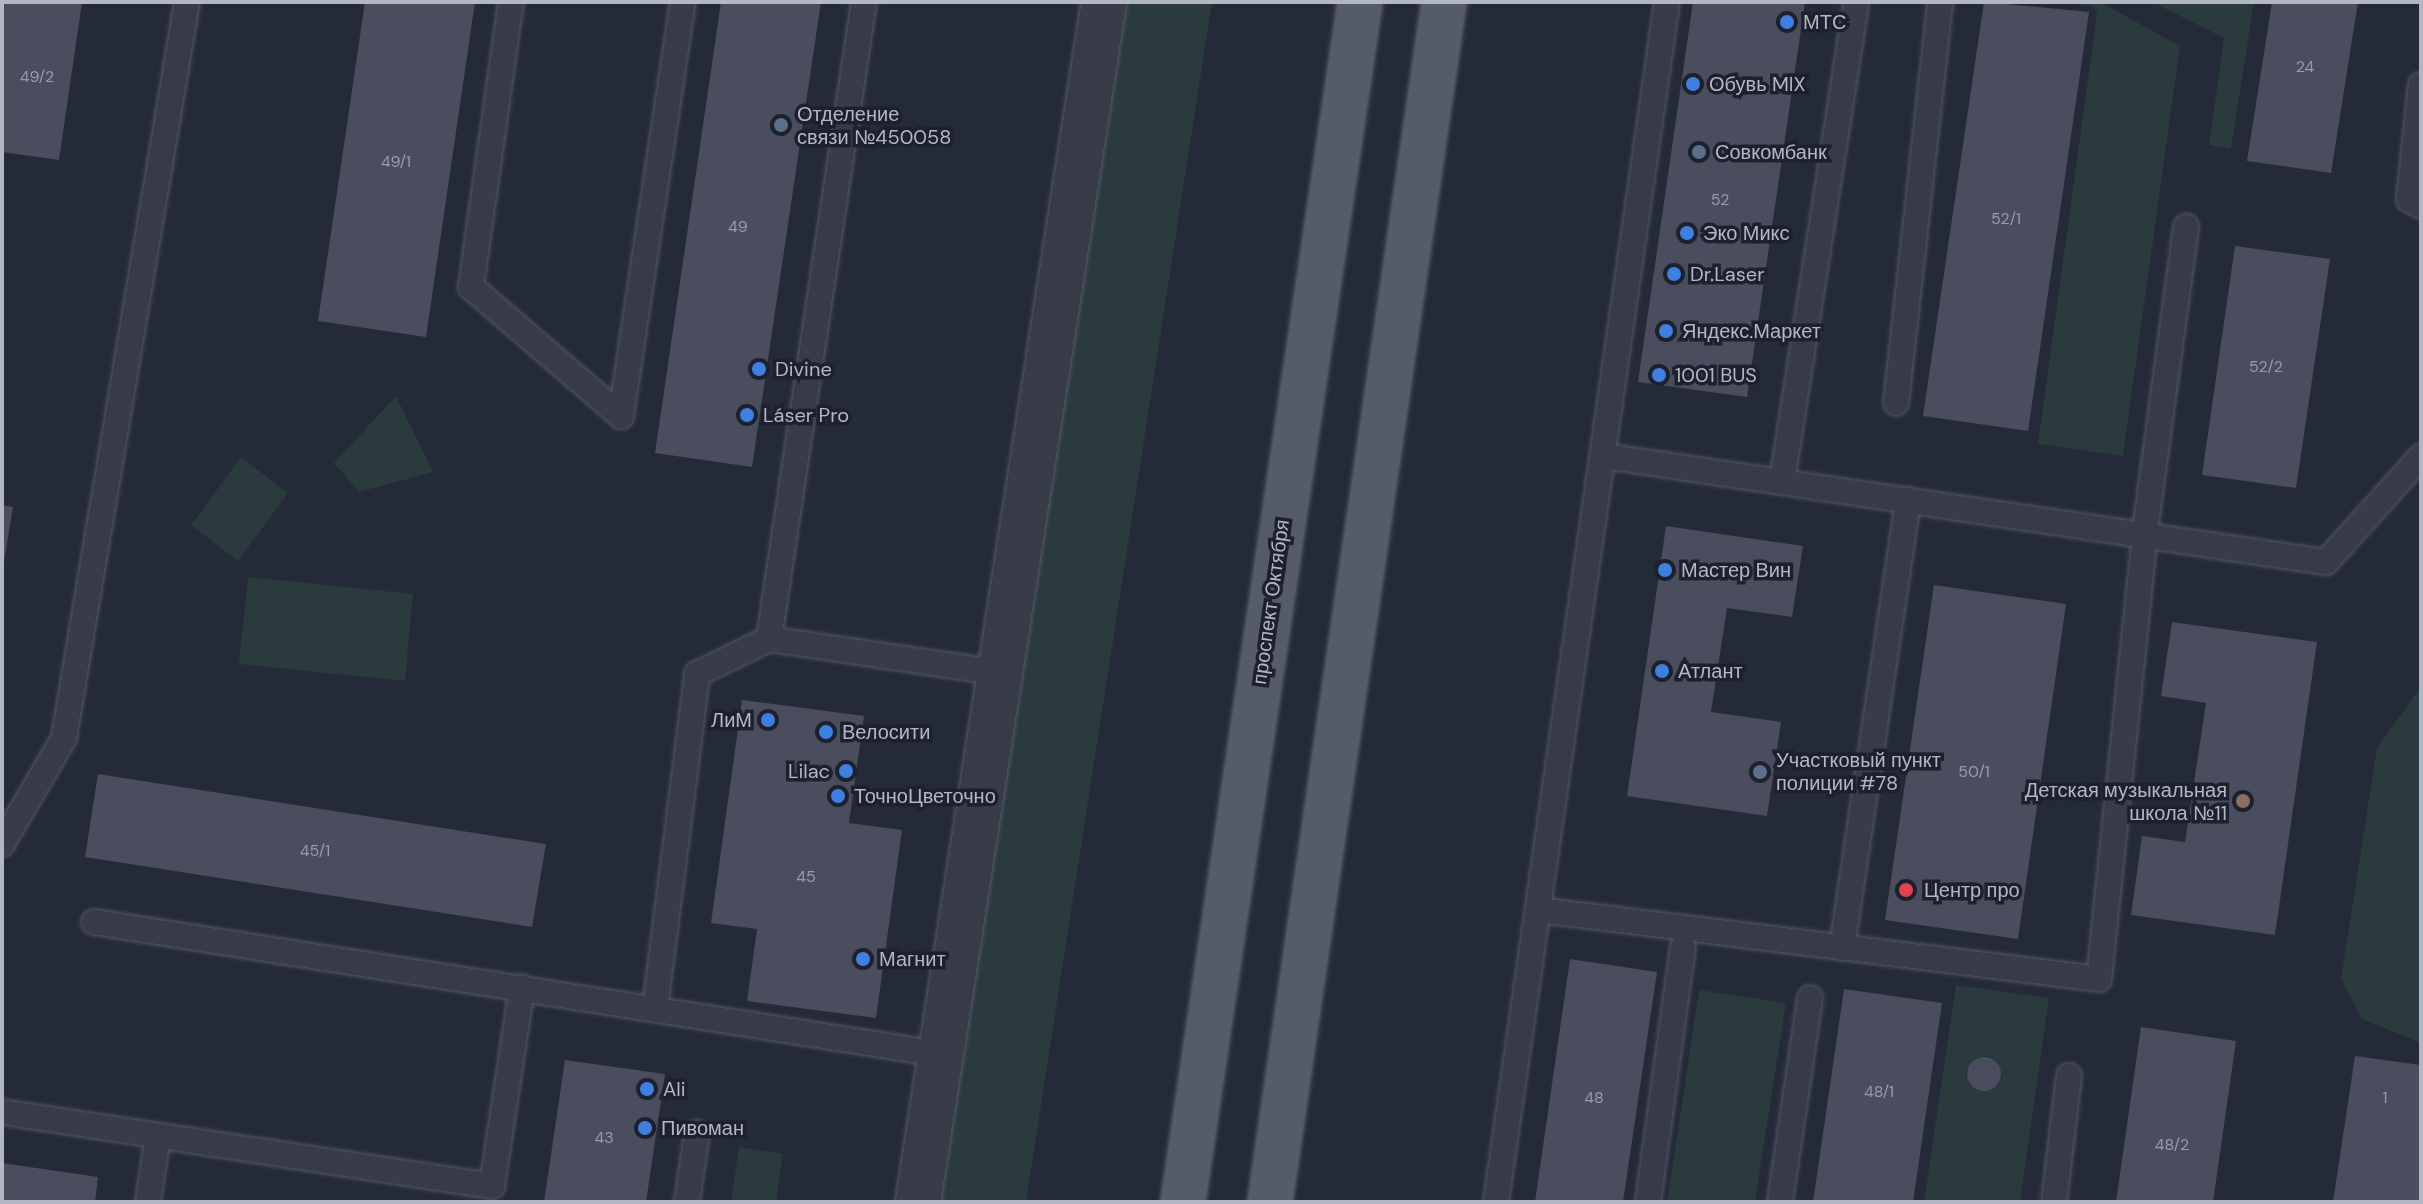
<!DOCTYPE html>
<meta charset="utf-8">
<style>
body{margin:0}
#map{position:relative;width:2423px;height:1204px;overflow:hidden;background:#242a38;font-family:"DM Sans",sans-serif}
div>[style]{position:absolute}
[style*='--x']{left:calc(var(--x)*1px);top:calc(var(--y)*1px);width:calc(var(--w)*1px);rotate:calc(var(--a)*1deg)}
.green>*{inset:0;background:#2a3a3d}
.building>*{inset:0;background:#494d5e}
.round{border-radius:50%}
.roads{filter:drop-shadow(0 0 2px #535763) drop-shadow(0 0 2px #535763)}
.lane>*{height:24px;margin:-12px;padding:0 12px;transform-origin:12px;border-radius:12px;background:#373c48}
.street>*{height:44px;margin:-22px;padding:0 22px;transform-origin:22px;border-radius:22px;background:#373c48}
.primary>*{height:44px;margin:-22px;padding:0 22px;transform-origin:22px;border-radius:22px;background:#565b68}
.dots>*{width:22px;height:22px;translate:-50% -50%;box-sizing:border-box;border:4px solid #1d212d;border-radius:50%}
span{translate:-50% -50%;white-space:nowrap;text-align:center;line-height:1.15;-webkit-text-stroke:7px #1d212d;paint-order:stroke}
.number-label{font-size:16px;color:#989caa}
.number-label span{-webkit-text-stroke-width:0}
.poi-label{font-size:20px;color:#b3b7c4}
.left{translate:0 -50%;text-align:left}
.right{translate:-100% -50%;text-align:right}
.street-label{font-size:20px;color:#b3b7c4}
.frame{position:absolute;inset:0;border:4px solid #b3b7c4;pointer-events:none}
</style>
<div id="map">
<div class="green">
<div style="clip-path:polygon(1119px 2px,1212px 2px,1026px 1202px,938px 1202px)"></div>
<div style="clip-path:polygon(2067px 2px,2100px 2px,2180px 46px,2123px 456px,2038px 444px,2097px 13px,2094px 7px)"></div>
<div style="clip-path:polygon(2152px 2px,2254px 2px,2231px 149px,2209px 145px,2224px 38px)"></div>
<div style="clip-path:polygon(396px 396px,433px 472px,359px 492px,334px 463px)"></div>
<div style="clip-path:polygon(241px 457px,288px 493px,238px 561px,191px 525px)"></div>
<div style="clip-path:polygon(248px 577px,413px 594px,405px 681px,239px 664px)"></div>
<div style="clip-path:polygon(2421px 686px,2421px 1043px,2362px 1019px,2341px 979px,2377px 748px)"></div>
<div style="clip-path:polygon(evenodd,1956px 985px,2049px 998px,2020px 1202px,1924px 1202px,1956px 985px,1988px 1056px,2002px 1074px,1998px 1084px,1983px 1091px,1970px 1084px,1966px 1072px,1976px 1058px,1988px 1056px)"></div>
<div style="clip-path:polygon(1699px 990px,1786px 1003px,1755px 1202px,1667px 1202px)"></div>
<div style="clip-path:polygon(739px 1147px,783px 1154px,776px 1202px,731px 1202px)"></div>
</div>
<div class="building">
<div style="clip-path:polygon(2px 2px,82px 2px,59px 160px,2px 152px)"></div>
<div style="clip-path:polygon(365px 2px,475px 2px,426px 337px,318px 321px)"></div>
<div style="clip-path:polygon(721px 2px,821px 2px,752px 467px,655px 453px)"></div>
<div style="clip-path:polygon(1693px 2px,1805px 2px,1747px 397px,1638px 382px)"></div>
<div style="clip-path:polygon(1984px 2px,2089px 12px,2028px 431px,1923px 416px)"></div>
<div style="clip-path:polygon(2272px 2px,2358px 2px,2331px 173px,2247px 161px)"></div>
<div style="clip-path:polygon(2235px 246px,2330px 259px,2296px 488px,2202px 475px)"></div>
<div style="clip-path:polygon(2px 505px,13px 507px,4px 562px,2px 561px)"></div>
<div style="clip-path:polygon(1666px 526px,1803px 546px,1792px 617px,1727px 608px,1711px 712px,1781px 722px,1767px 816px,1627px 796px)"></div>
<div style="clip-path:polygon(1934px 585px,2066px 604px,2018px 939px,1885px 920px)"></div>
<div style="clip-path:polygon(2172px 622px,2317px 642px,2275px 935px,2131px 915px,2142px 836px,2185px 842px,2206px 703px,2161px 696px)"></div>
<div style="clip-path:polygon(742px 700px,864px 716px,849px 823px,902px 830px,876px 1018px,747px 1001px,757px 929px,711px 923px)"></div>
<div style="clip-path:polygon(98px 774px,546px 844px,532px 927px,85px 857px)"></div>
<div style="clip-path:polygon(1570px 959px,1657px 972px,1623px 1202px,1535px 1202px)"></div>
<div style="clip-path:polygon(1844px 989px,1942px 1003px,1913px 1202px,1813px 1202px)"></div>
<div style="clip-path:polygon(2141px 1027px,2236px 1041px,2213px 1202px,2116px 1202px)"></div>
<div style="clip-path:polygon(2355px 1056px,2421px 1065px,2421px 1202px,2333px 1202px)"></div>
<div class="round" style="left:1967px;top:1057px;width:34px;height:34px"></div>
<div style="clip-path:polygon(565px 1060px,665px 1074px,646px 1202px,544px 1202px)"></div>
<div style="clip-path:polygon(2px 1163px,98px 1177px,95px 1202px,2px 1202px)"></div>
</div>
<div class="roads">
<div class="lane">
<div style="--x:511;--y:2;--w:288;--a:98"></div>
<div style="--x:471;--y:287;--w:198;--a:40.7"></div>
<div style="--x:2421;--y:85;--w:115;--a:96"></div>
<div style="--x:2409;--y:199;--w:14;--a:30"></div>
<div style="--x:1896;--y:403;--w:403;--a:-83.7"></div>
<div style="--x:621;--y:416;--w:419;--a:-81.5"></div>
<div style="--x:1604;--y:456;--w:730;--a:8.35"></div>
<div style="--x:2326;--y:562;--w:142;--a:-47.9"></div>
<div style="--x:1782;--y:482;--w:486;--a:-81.2"></div>
<div style="--x:769;--y:639;--w:644;--a:-81.52"></div>
<div style="--x:2;--y:844;--w:123;--a:-59.7"></div>
<div style="--x:64;--y:738;--w:746;--a:-80.51"></div>
<div style="--x:1539;--y:910;--w:564;--a:7.02"></div>
<div style="--x:2099;--y:979;--w:450;--a:-84.1"></div>
<div style="--x:2145;--y:531;--w:307;--a:-82.3"></div>
<div style="--x:94;--y:922;--w:855;--a:8.88"></div>
<div style="--x:1842;--y:948;--w:453;--a:-81.6"></div>
<div style="--x:655;--y:1008;--w:337;--a:-82.8"></div>
<div style="--x:697;--y:674;--w:80;--a:-25.9"></div>
<div style="--x:769;--y:639;--w:234;--a:8.3"></div>
<div style="--x:2;--y:1112;--w:496;--a:8.6"></div>
<div style="--x:492;--y:1186;--w:201;--a:-81.4"></div>
<div style="--x:148;--y:1202;--w:67;--a:-81.4"></div>
<div style="--x:687;--y:1202;--w:70;--a:-81.8"></div>
<div style="--x:1496;--y:1202;--w:1212;--a:-81.89"></div>
<div style="--x:1648;--y:1202;--w:257;--a:-82.2"></div>
<div style="--x:1780;--y:1202;--w:206;--a:-81.6"></div>
<div style="--x:2054;--y:1202;--w:127;--a:-83.2"></div>
</div>
<div class="street">
<div style="--x:918;--y:1202;--w:1214;--a:-81.19"></div>
</div>
<div class="primary">
<div style="--x:1183;--y:1202;--w:1213;--a:-81.61"></div>
<div style="--x:1270;--y:1202;--w:1213;--a:-81.75"></div>
</div>
</div>
<div class="dots">
<div style="left:1787px;top:22px;background:#3f7fe0"></div>
<div style="left:1693px;top:84px;background:#3f7fe0"></div>
<div style="left:781px;top:125px;background:#5c6f8a"></div>
<div style="left:1699px;top:152px;background:#5c6f8a"></div>
<div style="left:1687px;top:233px;background:#3f7fe0"></div>
<div style="left:1674px;top:274px;background:#3f7fe0"></div>
<div style="left:1666px;top:331px;background:#3f7fe0"></div>
<div style="left:759px;top:369px;background:#3f7fe0"></div>
<div style="left:1659px;top:375px;background:#3f7fe0"></div>
<div style="left:747px;top:415px;background:#3f7fe0"></div>
<div style="left:1665px;top:570px;background:#3f7fe0"></div>
<div style="left:1662px;top:671px;background:#3f7fe0"></div>
<div style="left:768px;top:720px;background:#3f7fe0"></div>
<div style="left:826px;top:732px;background:#3f7fe0"></div>
<div style="left:846px;top:771px;background:#3f7fe0"></div>
<div style="left:1760px;top:772px;background:#5c6f8a"></div>
<div style="left:838px;top:796px;background:#3f7fe0"></div>
<div style="left:2243px;top:801px;background:#8d6e63"></div>
<div style="left:1906px;top:890px;background:#e0444e"></div>
<div style="left:863px;top:959px;background:#3f7fe0"></div>
<div style="left:647px;top:1089px;background:#3f7fe0"></div>
<div style="left:645px;top:1128px;background:#3f7fe0"></div>
</div>
<div class="number-label">
<span style="left:2305px;top:67px">24</span>
<span style="left:37px;top:77px">49/2</span>
<span style="left:396px;top:162px">49/1</span>
<span style="left:1720px;top:200px">52</span>
<span style="left:2006px;top:219px">52/1</span>
<span style="left:738px;top:227px">49</span>
<span style="left:2266px;top:367px">52/2</span>
<span style="left:1974px;top:772px">50/1</span>
<span style="left:315px;top:851px">45/1</span>
<span style="left:806px;top:877px">45</span>
<span style="left:1879px;top:1092px">48/1</span>
<span style="left:1594px;top:1098px">48</span>
<span style="left:2385px;top:1098px">1</span>
<span style="left:604px;top:1138px">43</span>
<span style="left:2172px;top:1145px">48/2</span>
</div>
<div class="poi-label">
<span class="left" style="left:1803px;top:22px">МТС</span>
<span class="left" style="left:1709px;top:84px">Обувь MIX</span>
<span class="left" style="left:797px;top:126px">Отделение<br>связи №450058</span>
<span class="left" style="left:1715px;top:152px">Совкомбанк</span>
<span class="left" style="left:1703px;top:233px">Эко Микс</span>
<span class="left" style="left:1690px;top:274px">Dr.Laser</span>
<span class="left" style="left:1682px;top:331px">Яндекс.Маркет</span>
<span class="left" style="left:775px;top:369px">Divine</span>
<span class="left" style="left:1675px;top:375px">1001 BUS</span>
<span class="left" style="left:763px;top:415px">Láser Pro</span>
<span class="left" style="left:1681px;top:570px">Мастер Вин</span>
<span class="left" style="left:1678px;top:671px">Атлант</span>
<span class="right" style="left:752px;top:720px">ЛиМ</span>
<span class="left" style="left:842px;top:732px">Велосити</span>
<span class="left" style="left:1776px;top:772px">Участковый пункт<br>полиции #78</span>
<span class="right" style="left:830px;top:771px">Lilac</span>
<span class="right" style="left:2227px;top:802px">Детская музыкальная<br>школа №11</span>
<span class="left" style="left:854px;top:796px">ТочноЦветочно</span>
<span class="left" style="left:1924px;top:890px">Центр про</span>
<span class="left" style="left:879px;top:959px">Магнит</span>
<span class="left" style="left:663px;top:1089px">Ali</span>
<span class="left" style="left:661px;top:1128px">Пивоман</span>
</div>
<div class="street-label">
<span style="left:1271px;top:602px;rotate:-82deg">проспект Октября</span>
</div>
<div class="frame"></div>
</div>
